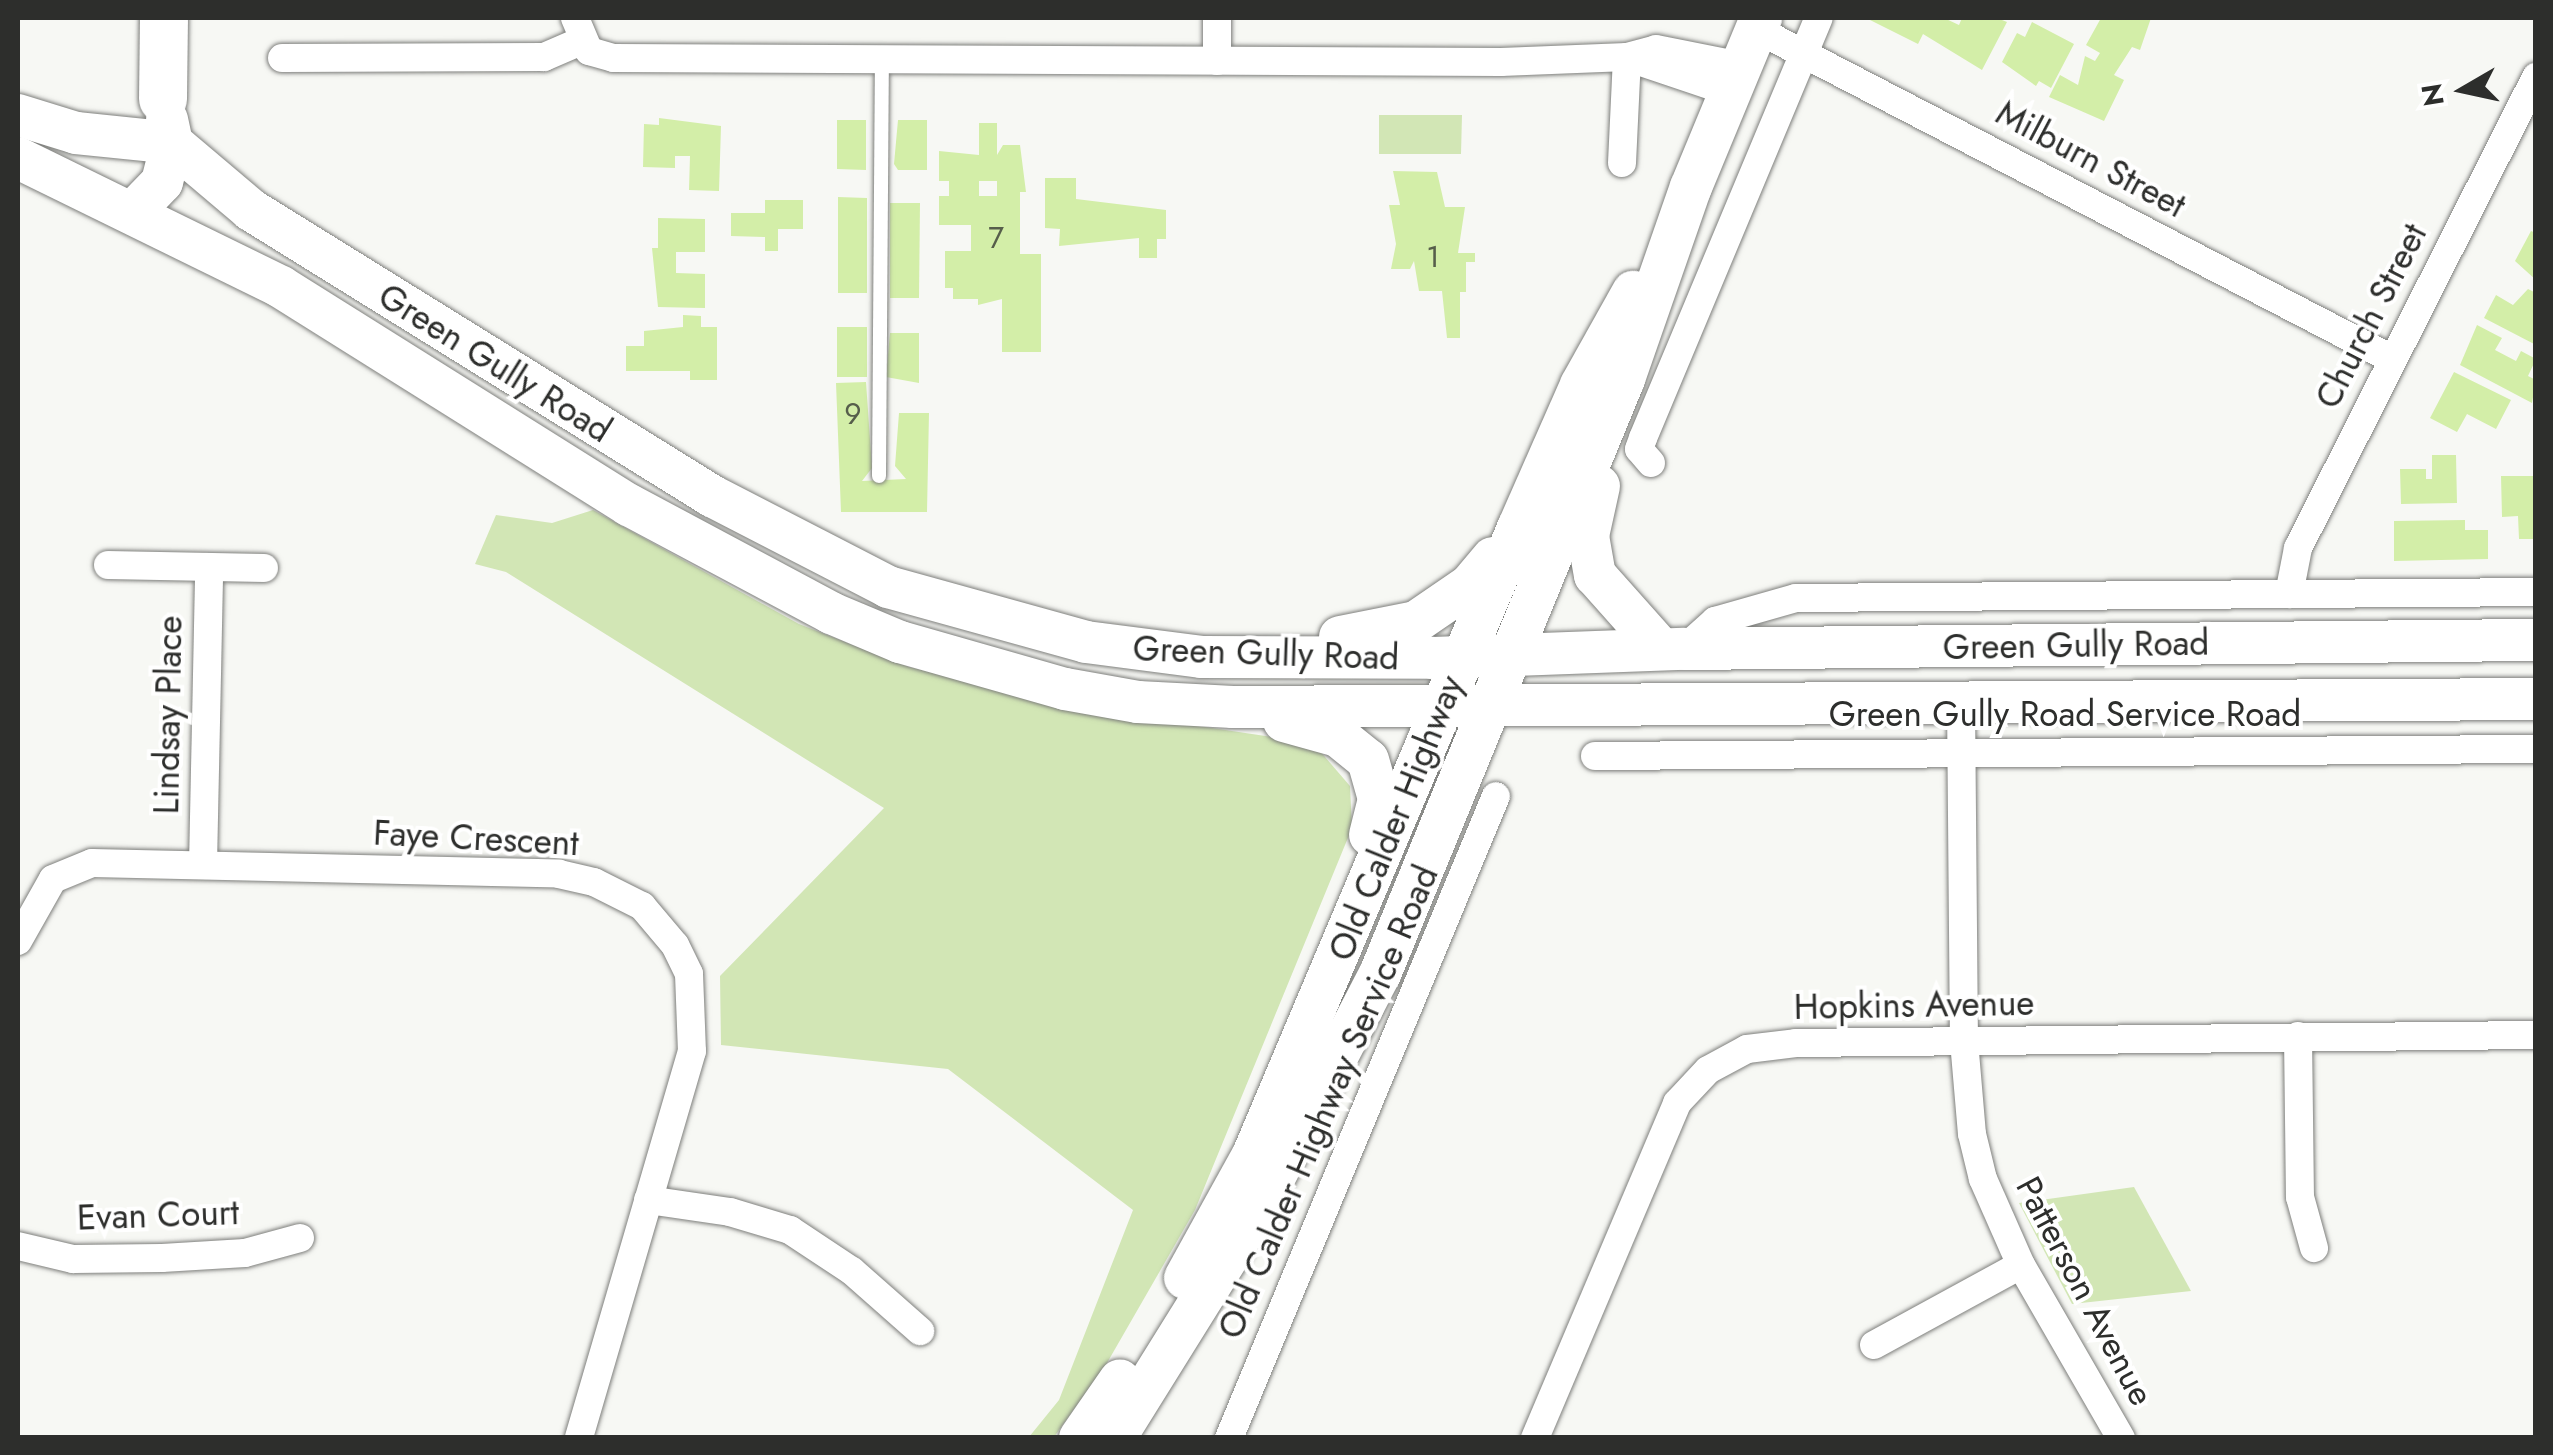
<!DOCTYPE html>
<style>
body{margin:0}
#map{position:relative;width:2553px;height:1455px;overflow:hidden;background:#f7f8f4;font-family:Jost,sans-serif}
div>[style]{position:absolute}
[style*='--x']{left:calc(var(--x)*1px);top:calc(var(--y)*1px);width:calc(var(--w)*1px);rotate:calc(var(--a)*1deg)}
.green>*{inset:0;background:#d2e6b5}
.building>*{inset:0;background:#d3eea8}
.roads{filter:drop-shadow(0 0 2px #7e7f7c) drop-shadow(0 0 2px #7e7f7c)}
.lane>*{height:14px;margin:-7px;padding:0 7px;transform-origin:7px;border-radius:7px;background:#fff}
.street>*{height:28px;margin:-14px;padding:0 14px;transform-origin:14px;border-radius:14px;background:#fff}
.primary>*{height:42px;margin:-21px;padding:0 21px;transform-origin:21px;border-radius:21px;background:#fff}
.highway>*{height:48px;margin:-24px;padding:0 24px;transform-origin:24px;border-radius:24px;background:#fff}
span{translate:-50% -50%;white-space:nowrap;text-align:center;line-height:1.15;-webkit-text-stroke:8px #fff;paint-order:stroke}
.number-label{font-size:30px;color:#565e4b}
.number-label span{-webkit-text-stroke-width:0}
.street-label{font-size:35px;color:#2d2e2c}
.frame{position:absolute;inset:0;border:20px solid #2d2e2c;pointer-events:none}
.north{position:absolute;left:2413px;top:40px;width:100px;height:100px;-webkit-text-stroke:8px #fff;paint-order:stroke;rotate:261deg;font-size:28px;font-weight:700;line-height:40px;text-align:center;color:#2d2e2c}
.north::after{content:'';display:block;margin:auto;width:35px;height:45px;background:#2d2e2c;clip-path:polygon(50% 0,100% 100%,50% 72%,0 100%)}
</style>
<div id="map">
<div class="green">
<div style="clip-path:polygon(1379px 115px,1462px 115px,1461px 154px,1379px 154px)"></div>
<div style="clip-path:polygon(593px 510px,799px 624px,909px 667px,1085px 709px,1285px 739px,1319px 750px,1350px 786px,1352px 828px,1195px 1210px,1107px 1363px,1054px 1437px,1029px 1437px,1059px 1400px,1133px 1210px,948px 1069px,721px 1045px,720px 976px,884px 808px,506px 572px,475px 564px,496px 515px,552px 523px)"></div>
<div style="clip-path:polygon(2134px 1187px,2191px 1291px,2072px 1304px,2019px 1203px)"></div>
</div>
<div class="building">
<div style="clip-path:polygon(1866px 18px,1944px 18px,1959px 25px,1962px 18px,1997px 18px,2007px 22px,1982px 70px,1923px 34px,1918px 44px)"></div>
<div style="clip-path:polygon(2101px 18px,2151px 18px,2140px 50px,2132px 47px,2114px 75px,2124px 80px,2104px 121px,2049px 97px,2060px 75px,2078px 85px,2085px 56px,2095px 61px,2100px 53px,2086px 45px)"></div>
<div style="clip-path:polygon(2032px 22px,2074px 44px,2051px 88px,2039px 81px,2036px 86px,2002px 62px,2017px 33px,2025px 37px)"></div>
<div style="clip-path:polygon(659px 118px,721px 126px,719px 191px,689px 190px,690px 156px,675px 156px,675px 168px,643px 167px,644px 124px,659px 125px)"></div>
<div style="clip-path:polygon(837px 120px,866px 120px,866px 170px,837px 169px)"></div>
<div style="clip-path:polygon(898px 120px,927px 120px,927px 170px,898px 170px,894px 164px)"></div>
<div style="clip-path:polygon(evenodd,979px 123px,997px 123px,997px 155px,1003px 145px,1020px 145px,1026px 192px,1020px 192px,1020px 254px,1041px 254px,1041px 352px,1002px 352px,1002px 299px,978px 305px,978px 299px,953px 299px,953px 288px,945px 288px,945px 251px,971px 251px,971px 225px,939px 225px,939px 196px,949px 196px,949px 181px,939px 181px,939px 151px,979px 155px,979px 123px,979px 181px,997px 181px,997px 196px,979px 196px,979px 181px)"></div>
<div style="clip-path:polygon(1393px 171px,1437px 172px,1445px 207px,1465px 207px,1458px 253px,1475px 253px,1475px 262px,1466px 262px,1466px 292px,1460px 292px,1460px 338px,1447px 338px,1442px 291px,1419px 291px,1414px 261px,1410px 269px,1391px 269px,1396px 244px,1389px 205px,1400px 205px)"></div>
<div style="clip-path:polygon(1045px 178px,1076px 178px,1076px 199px,1166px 210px,1166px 239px,1157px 239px,1157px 258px,1139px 258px,1139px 238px,1059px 246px,1060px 229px,1045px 228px)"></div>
<div style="clip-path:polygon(838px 197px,867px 198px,867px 293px,838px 293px)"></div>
<div style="clip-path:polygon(765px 200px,803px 200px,803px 229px,778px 229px,778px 251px,765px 251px,765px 237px,731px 236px,731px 213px,765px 213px)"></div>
<div style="clip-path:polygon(890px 203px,920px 203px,919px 298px,890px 298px)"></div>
<div style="clip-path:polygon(658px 218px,705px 219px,705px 252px,676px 252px,676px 273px,705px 274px,705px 308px,658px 307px,652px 248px,658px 248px)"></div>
<div style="clip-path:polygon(2531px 231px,2536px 233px,2536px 280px,2515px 261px)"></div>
<div style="clip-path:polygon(2528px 289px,2536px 293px,2536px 345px,2484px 318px,2496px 295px,2513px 305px)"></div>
<div style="clip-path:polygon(683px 315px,701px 316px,701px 327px,717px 327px,717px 380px,690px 380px,690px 371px,626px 371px,626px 346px,644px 346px,644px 331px,683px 327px)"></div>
<div style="clip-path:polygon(2477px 325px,2502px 338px,2495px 350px,2516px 361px,2521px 351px,2536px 359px,2528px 376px,2536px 380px,2532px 403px,2460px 365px)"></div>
<div style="clip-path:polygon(837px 327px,867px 327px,867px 377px,837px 377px)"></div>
<div style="clip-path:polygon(890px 333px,919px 333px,919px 383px,886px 377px)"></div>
<div style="clip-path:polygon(2454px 372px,2511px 400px,2496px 429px,2467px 414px,2457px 432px,2430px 418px)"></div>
<div style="clip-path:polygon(866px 382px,872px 468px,862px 481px,906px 479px,895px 466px,899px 413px,929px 413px,927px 512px,841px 512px,836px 383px)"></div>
<div style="clip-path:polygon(2432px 455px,2456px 455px,2457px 503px,2401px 504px,2400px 469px,2426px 469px,2426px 479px,2432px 479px)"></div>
<div style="clip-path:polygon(2501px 476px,2536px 476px,2536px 539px,2519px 539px,2518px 516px,2502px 517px)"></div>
<div style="clip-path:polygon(2465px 520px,2465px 530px,2488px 530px,2488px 559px,2394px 561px,2394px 521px)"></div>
</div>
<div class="roads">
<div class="lane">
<div style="--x:879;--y:476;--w:415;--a:-89.6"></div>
</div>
<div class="street">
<div style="--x:575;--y:18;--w:36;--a:67"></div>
<div style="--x:589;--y:51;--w:25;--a:16"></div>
<div style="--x:613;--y:58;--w:888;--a:0.26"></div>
<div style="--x:1501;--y:62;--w:126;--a:-2.3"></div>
<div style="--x:1627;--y:57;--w:30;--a:-15"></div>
<div style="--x:1656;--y:49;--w:87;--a:11.3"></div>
<div style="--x:1217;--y:18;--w:43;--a:90"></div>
<div style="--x:1756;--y:29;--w:714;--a:27.43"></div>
<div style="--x:282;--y:58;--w:262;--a:-0.2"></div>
<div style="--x:544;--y:57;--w:40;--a:-23.4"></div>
<div style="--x:1638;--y:61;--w:97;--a:18.6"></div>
<div style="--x:1622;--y:163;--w:106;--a:-87.3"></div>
<div style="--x:1651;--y:463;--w:18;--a:-131"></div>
<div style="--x:1639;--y:449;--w:12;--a:-70"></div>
<div style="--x:1643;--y:438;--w:455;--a:-67.3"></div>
<div style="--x:108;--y:565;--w:156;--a:1.1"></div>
<div style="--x:2289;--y:594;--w:47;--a:-78.9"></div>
<div style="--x:2298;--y:548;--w:528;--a:-63.19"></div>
<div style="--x:1684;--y:649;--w:42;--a:-42.1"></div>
<div style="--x:1715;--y:621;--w:84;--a:-15.9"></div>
<div style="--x:1796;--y:598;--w:740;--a:-0.46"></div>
<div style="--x:1961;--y:701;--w:340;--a:89.5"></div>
<div style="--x:1964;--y:1041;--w:93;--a:85.1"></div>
<div style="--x:1972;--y:1134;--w:46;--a:76.3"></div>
<div style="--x:1983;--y:1179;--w:94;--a:66.2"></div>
<div style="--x:2021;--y:1265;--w:200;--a:60"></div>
<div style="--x:1595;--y:756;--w:941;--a:-0.43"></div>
<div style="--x:203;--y:865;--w:298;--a:-88.8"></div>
<div style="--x:18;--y:941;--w:71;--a:-60.6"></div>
<div style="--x:53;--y:879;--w:42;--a:-22.3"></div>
<div style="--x:92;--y:863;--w:467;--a:1.3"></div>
<div style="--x:559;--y:874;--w:36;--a:13"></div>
<div style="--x:594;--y:882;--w:54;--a:26.6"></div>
<div style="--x:642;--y:906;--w:51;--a:49.8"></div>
<div style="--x:675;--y:945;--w:32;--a:64"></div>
<div style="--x:689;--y:974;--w:77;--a:87.8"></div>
<div style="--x:692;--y:1051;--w:403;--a:106.3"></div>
<div style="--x:2298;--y:1036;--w:161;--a:89.3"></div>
<div style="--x:2300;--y:1197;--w:53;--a:74.6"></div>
<div style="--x:648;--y:1200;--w:83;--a:8.3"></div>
<div style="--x:730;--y:1212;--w:63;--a:16.7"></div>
<div style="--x:790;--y:1230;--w:74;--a:33.5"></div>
<div style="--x:852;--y:1271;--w:91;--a:41.4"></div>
<div style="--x:18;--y:1246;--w:57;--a:13.3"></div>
<div style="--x:73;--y:1259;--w:89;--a:-0.6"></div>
<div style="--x:162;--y:1258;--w:83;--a:-3.4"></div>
<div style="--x:245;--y:1253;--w:57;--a:-15.3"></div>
<div style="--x:1874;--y:1345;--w:167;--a:-28.6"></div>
<div style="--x:1229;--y:1438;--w:695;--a:-67.42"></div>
<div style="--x:1535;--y:1438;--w:364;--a:-67"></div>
<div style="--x:1677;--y:1103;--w:45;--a:-46.8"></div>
<div style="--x:1708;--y:1070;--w:44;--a:-28.3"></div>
<div style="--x:1747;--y:1049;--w:49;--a:-7"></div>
<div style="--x:1796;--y:1043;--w:740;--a:-0.62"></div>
</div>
<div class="primary">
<div style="--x:18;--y:115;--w:61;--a:17.2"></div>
<div style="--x:76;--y:133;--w:97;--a:5.9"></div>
<div style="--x:172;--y:143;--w:104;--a:40.3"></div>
<div style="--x:251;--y:210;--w:543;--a:31.82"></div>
<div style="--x:712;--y:496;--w:198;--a:27.3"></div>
<div style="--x:888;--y:587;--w:205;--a:15.5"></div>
<div style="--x:1086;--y:642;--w:116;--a:7.4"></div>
<div style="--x:1201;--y:657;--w:232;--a:0.2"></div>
<div style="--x:1433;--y:658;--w:251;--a:-2.1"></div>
<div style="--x:1684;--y:649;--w:852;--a:-0.61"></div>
<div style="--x:18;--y:158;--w:293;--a:26.1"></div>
<div style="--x:281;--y:287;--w:411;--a:32.1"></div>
<div style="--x:629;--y:505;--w:229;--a:28.1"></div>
<div style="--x:831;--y:613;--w:75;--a:22.8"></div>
<div style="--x:900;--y:642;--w:172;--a:15.9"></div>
<div style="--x:1065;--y:689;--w:74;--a:10.1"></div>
<div style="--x:1138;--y:702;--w:95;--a:3"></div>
<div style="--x:1233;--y:707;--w:1303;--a:-0.35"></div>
<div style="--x:134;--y:211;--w:40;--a:-46"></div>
<div style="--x:162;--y:182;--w:40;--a:-75.6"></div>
<div style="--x:172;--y:143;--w:24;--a:-102"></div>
<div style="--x:1599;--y:486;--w:51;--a:102.4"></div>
<div style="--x:1588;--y:536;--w:40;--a:80"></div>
<div style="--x:1595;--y:575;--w:99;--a:48.3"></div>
<div style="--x:1340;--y:637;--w:77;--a:-11.2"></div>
<div style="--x:1416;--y:622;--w:65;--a:-34.4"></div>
<div style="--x:1470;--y:585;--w:35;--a:-50"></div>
<div style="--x:1284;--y:721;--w:56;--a:15.5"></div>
<div style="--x:1338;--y:736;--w:38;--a:39"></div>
<div style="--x:1368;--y:760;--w:41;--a:74.2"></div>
<div style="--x:1379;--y:799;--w:37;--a:104"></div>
<div style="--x:1185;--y:1278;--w:141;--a:-61.1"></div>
<div style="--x:1253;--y:1155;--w:681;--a:-67.09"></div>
<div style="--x:1518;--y:528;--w:156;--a:-66.2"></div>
<div style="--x:1581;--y:385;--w:107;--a:-60.8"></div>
<div style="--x:1080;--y:1438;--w:70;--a:-55.4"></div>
<div style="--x:1115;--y:1438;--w:272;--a:-58.1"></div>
<div style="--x:1259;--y:1207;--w:263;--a:-62.6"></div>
<div style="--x:1380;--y:974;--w:643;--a:-67.7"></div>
<div style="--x:1624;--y:379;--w:203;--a:-70.8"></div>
<div style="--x:1691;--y:187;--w:183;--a:-67.5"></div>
</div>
<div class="highway">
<div style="--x:163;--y:99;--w:81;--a:-89.3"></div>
</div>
</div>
<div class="number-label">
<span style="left:996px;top:238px">7</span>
<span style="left:1433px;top:257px">1</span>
<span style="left:853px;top:414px">9</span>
</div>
<div class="street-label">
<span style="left:2091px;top:159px;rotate:28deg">Milburn Street</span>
<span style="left:2371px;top:316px;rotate:-63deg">Church Street</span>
<span style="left:495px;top:363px;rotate:32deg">Green Gully Road</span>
<span style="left:2076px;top:645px;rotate:-1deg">Green Gully Road</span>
<span style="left:1266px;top:653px;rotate:2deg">Green Gully Road</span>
<span style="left:2065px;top:714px">Green Gully Road Service Road</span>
<span style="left:168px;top:715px;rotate:-89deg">Lindsay Place</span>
<span style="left:1396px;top:818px;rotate:-68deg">Old Calder Highway</span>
<span style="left:476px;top:838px;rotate:3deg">Faye Crescent</span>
<span style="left:1914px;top:1005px;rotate:-1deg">Hopkins Avenue</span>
<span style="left:1328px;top:1102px;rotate:-67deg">Old Calder Highway Service Road</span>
<span style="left:158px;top:1215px;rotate:-2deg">Evan Court</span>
<span style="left:2085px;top:1291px;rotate:62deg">Patterson Avenue</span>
</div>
<div class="frame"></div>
<div class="north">N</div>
</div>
